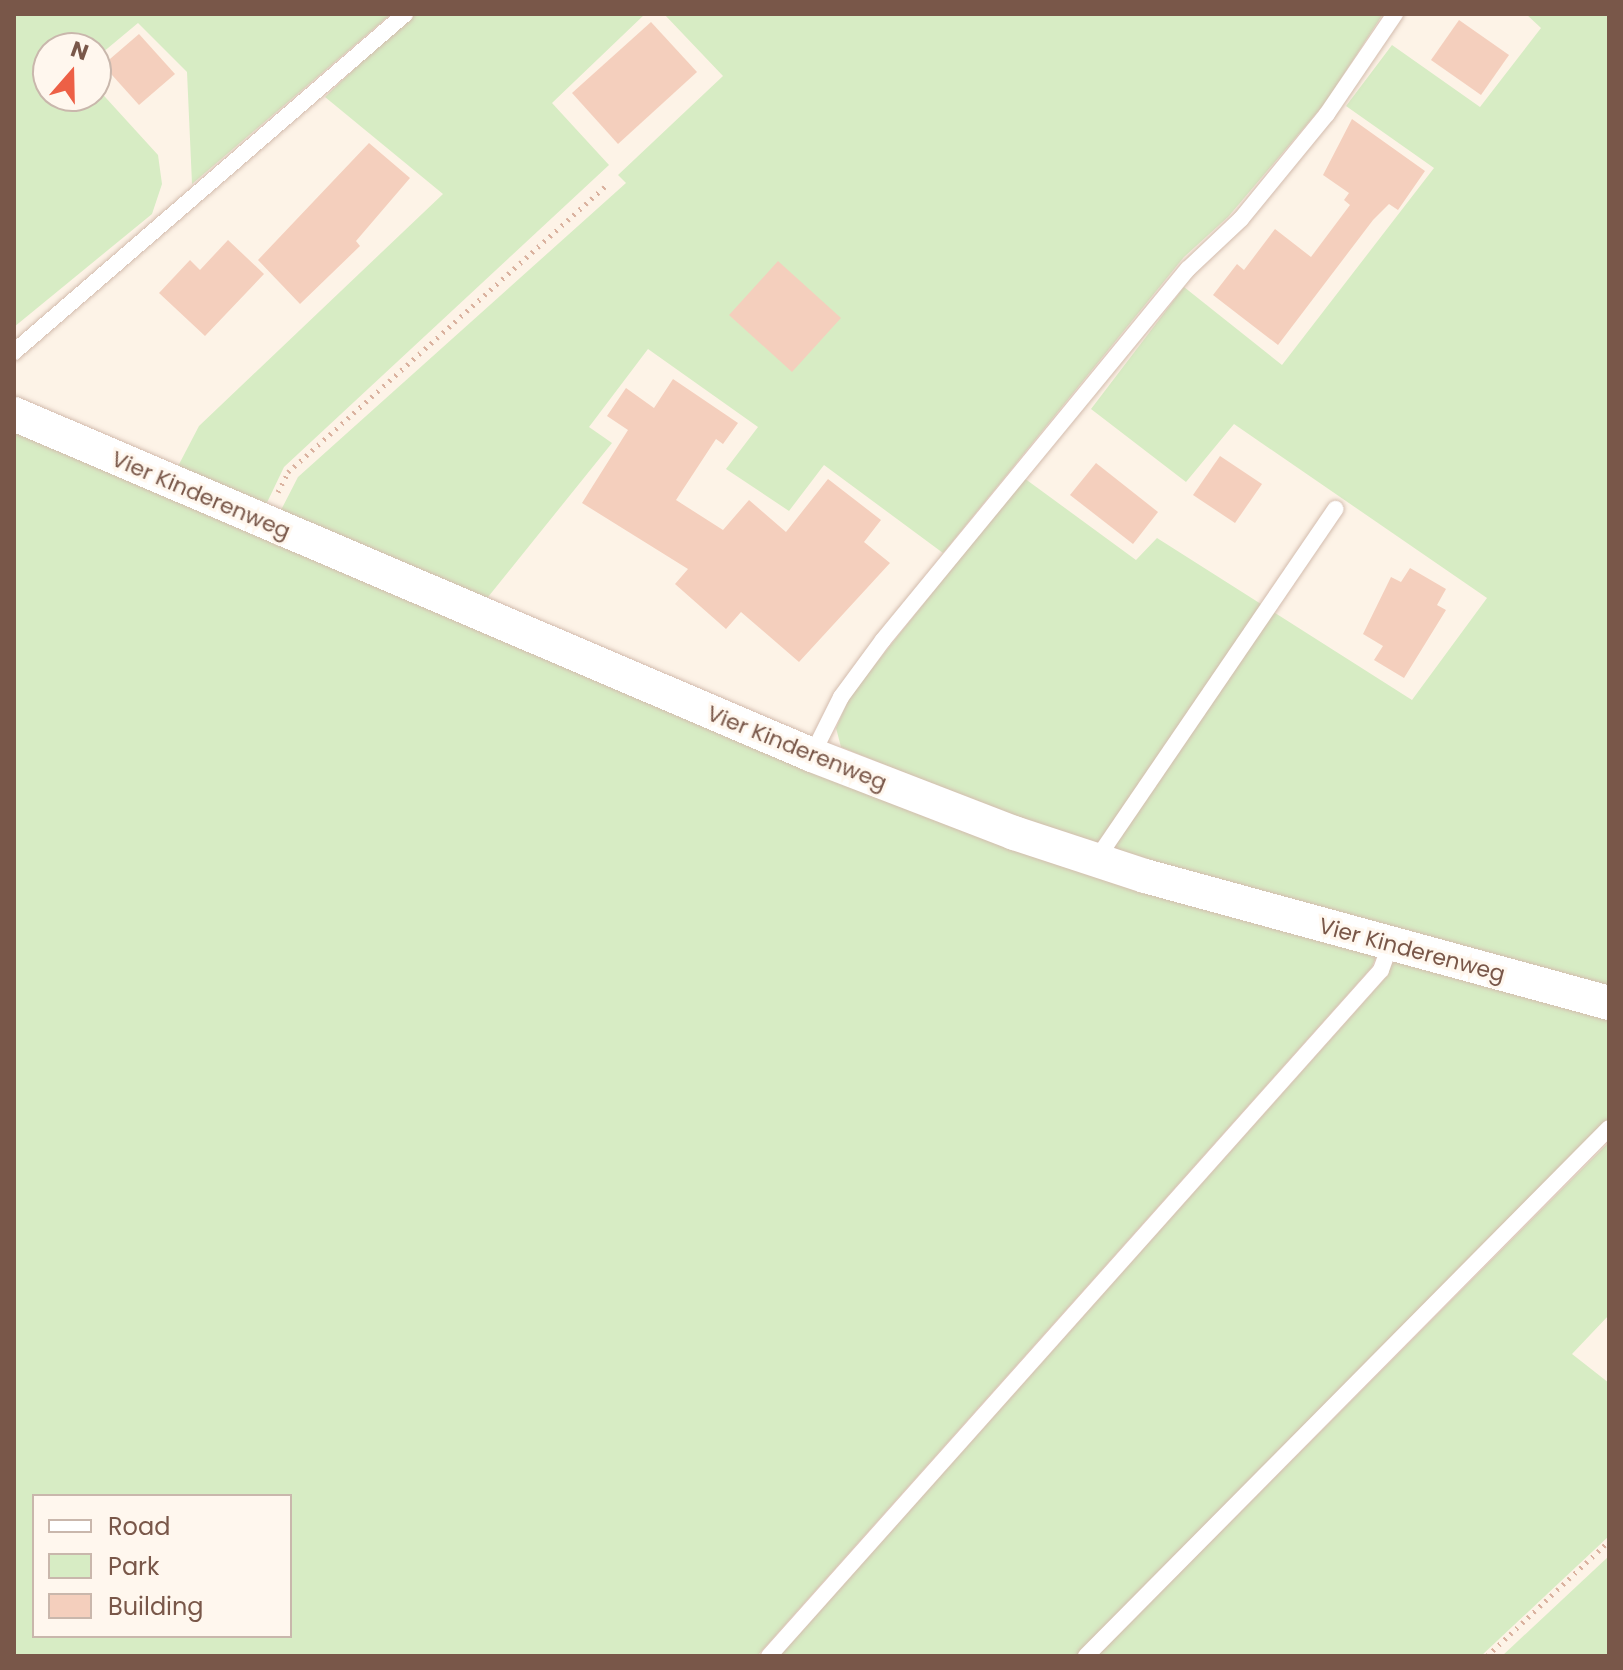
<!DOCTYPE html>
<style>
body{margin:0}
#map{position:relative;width:1623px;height:1670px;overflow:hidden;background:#fdf3e7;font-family:Poppins,sans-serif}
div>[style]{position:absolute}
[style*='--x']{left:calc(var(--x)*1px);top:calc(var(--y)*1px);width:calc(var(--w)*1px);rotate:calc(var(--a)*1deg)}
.green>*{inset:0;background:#d7ecc4}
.building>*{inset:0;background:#f4cfbd}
.path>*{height:5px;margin-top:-2.5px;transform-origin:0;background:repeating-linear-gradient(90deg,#dab29f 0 2px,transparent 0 8px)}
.roads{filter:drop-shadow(0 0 2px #d3bcae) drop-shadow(0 0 2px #d3bcae)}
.lane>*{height:16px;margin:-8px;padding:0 8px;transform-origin:8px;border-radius:8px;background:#fff}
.street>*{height:34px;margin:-17px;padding:0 17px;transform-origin:17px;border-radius:17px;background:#fff}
span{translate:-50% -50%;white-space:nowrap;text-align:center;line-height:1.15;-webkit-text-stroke:6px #fff7ee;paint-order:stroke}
.street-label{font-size:22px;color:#795749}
.frame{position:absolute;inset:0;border:16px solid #795749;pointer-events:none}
.legend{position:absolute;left:32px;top:1494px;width:260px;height:144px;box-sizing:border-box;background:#fff7ee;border:2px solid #c9b7ac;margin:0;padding:10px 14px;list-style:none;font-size:24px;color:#795749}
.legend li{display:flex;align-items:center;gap:16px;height:40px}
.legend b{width:40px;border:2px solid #c9b7ac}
.north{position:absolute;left:32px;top:32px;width:80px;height:80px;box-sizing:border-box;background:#fff7ee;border:2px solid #c9b7ac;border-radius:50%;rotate:20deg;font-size:22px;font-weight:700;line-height:32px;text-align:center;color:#795749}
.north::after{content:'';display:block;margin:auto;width:28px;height:36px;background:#ed6046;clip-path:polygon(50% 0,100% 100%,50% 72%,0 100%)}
</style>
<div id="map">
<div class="green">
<div style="clip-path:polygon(14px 14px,391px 14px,192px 184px,187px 72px,138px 23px,96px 58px,96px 48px,48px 48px,48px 96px,96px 96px,96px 87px,158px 155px,162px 184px,152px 214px,14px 327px)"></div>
<div style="clip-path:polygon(412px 14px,645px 14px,552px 103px,609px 165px,284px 467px,263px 511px,175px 472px,199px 426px,443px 194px,325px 97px)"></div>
<div style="clip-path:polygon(664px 14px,1383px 14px,1325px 103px,1228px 217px,1184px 257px,943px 553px,824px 465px,789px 511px,726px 469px,758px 427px,648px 349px,589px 427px,612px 443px,484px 602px,279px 514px,298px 477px,626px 183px,618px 175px,723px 76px)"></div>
<div style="clip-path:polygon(1526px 14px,1609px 14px,1609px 991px,1058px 835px,841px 747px,836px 728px,850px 696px,1024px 478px,1136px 560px,1157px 538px,1412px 700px,1487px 598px,1234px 424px,1186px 482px,1091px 409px,1184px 287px,1282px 365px,1434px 168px,1346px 106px,1392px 45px,1480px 107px,1541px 28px)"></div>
<div style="clip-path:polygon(evenodd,14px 430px,807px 768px,1378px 952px,1372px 967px,757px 1656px,14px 1656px,14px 430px,34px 1496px,290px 1496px,290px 1636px,34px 1636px,34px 1496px)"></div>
<div style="clip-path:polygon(1392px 958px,1609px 1019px,1609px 1119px,1076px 1656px,780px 1656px,1388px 975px)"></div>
<div style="clip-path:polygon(1609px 1142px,1609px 1315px,1572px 1354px,1609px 1383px,1609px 1536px,1481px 1656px,1097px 1656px)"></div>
<div style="clip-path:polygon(1609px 1556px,1609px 1656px,1502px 1656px)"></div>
</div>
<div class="building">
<div style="clip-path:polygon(1459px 20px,1509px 55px,1481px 95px,1431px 60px)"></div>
<div style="clip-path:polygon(651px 22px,697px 72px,618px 144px,572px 93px)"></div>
<div style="clip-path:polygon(139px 34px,175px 74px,139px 105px,103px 65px)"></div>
<div style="clip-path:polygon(1352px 119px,1425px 171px,1398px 210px,1389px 204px,1373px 220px,1278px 345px,1213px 295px,1237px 264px,1244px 270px,1275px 229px,1311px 257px,1350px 205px,1344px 200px,1349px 193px,1323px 175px)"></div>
<div style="clip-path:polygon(369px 143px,410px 178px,356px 241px,360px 246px,300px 304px,258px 260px)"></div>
<div style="clip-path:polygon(228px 240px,264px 274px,205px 336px,159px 293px,190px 260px,200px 270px)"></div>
<div style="clip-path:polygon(778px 261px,841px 318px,792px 372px,729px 315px)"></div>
<div style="clip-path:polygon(673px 379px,738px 423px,723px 444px,716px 439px,676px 500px,723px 530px,749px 500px,786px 532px,828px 479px,881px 520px,864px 542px,890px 563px,799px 662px,741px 612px,726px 629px,675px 584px,688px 569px,582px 503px,628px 430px,607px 416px,626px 388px,654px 408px)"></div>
<div style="clip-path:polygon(1220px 456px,1262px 484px,1235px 523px,1193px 495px)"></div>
<div style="clip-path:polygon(1096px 463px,1158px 512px,1133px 544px,1070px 495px)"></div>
<div style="clip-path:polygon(1410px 568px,1446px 589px,1437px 605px,1446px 610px,1404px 678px,1374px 660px,1383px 646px,1363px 634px,1391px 577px,1401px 582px)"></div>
</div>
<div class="path">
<div style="--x:278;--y:492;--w:22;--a:-63"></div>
<div style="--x:288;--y:472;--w:429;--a:-42"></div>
<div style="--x:1487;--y:1656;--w:168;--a:-43.3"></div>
</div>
<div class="roads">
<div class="lane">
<div style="--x:14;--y:352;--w:517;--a:-40.84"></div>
<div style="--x:812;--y:755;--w:65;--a:-63.4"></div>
<div style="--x:841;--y:697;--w:71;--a:-53.6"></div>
<div style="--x:883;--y:640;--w:480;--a:-50.6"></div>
<div style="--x:1188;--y:269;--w:73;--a:-43.3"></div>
<div style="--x:1241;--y:219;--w:136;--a:-50.7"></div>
<div style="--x:1327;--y:114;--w:121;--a:-55.8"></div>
<div style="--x:1096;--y:860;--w:425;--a:-55.7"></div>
<div style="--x:769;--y:1656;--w:919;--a:-48.26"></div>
<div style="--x:1381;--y:970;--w:27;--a:-70"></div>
<div style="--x:1086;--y:1656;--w:743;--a:-45.27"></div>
</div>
<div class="street">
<div style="--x:14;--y:414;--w:868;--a:23.14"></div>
<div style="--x:812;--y:755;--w:217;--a:21.1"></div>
<div style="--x:1014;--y:833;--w:138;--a:18.2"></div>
<div style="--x:1145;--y:876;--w:481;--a:15.3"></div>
</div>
</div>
<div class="street-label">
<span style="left:201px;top:495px;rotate:23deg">Vier Kinderenweg</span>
<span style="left:797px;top:748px;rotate:22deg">Vier Kinderenweg</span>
<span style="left:1412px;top:950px;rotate:15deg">Vier Kinderenweg</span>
</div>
<div class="frame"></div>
<ul class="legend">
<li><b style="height:10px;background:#fff"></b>Road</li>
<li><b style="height:22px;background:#d7ecc4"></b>Park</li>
<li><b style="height:22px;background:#f4cfbd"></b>Building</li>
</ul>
<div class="north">N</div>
</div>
